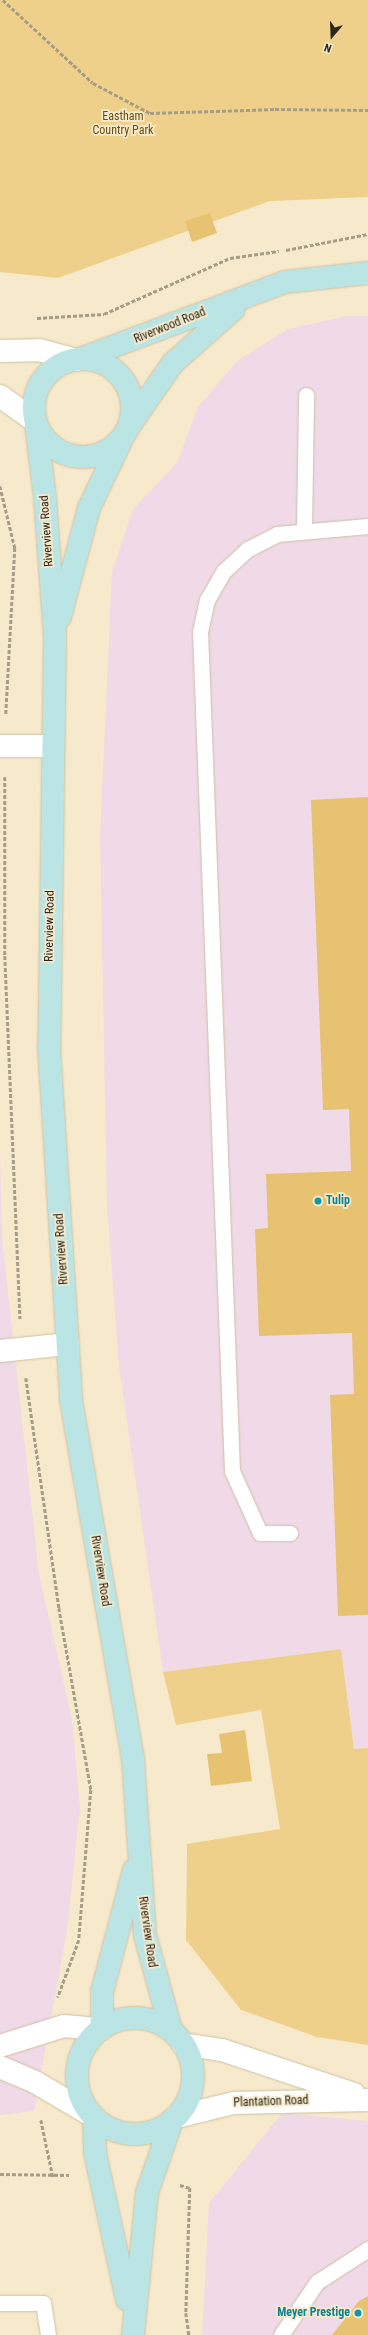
<!DOCTYPE html>
<style>
body{margin:0}
#map{position:relative;width:368px;height:2335px;overflow:hidden;background:#f7eacc;font-family:"Roboto Condensed",sans-serif}
div>[style]{position:absolute}
[style*='--x']{left:calc(var(--x)*1px);top:calc(var(--y)*1px);width:calc(var(--w)*1px);rotate:calc(var(--a)*1deg)}
.industrial>*{inset:0;background:#f0dae7}
.green>*{inset:0;background:#efd08b}
.building>*{inset:0;background:#e7c270}
.path>*{height:2.5px;margin-top:-1.25px;transform-origin:0;background:repeating-linear-gradient(90deg,#a69d86 0 4px,transparent 0 6px)}
.roads{filter:drop-shadow(0 0 1px #cec1a4) drop-shadow(0 0 1px #cec1a4)}
.lane>*{height:15px;margin:-7.5px;padding:0 7.5px;transform-origin:7.5px;border-radius:7.5px;background:#fff}
.street>*{height:22px;margin:-11px;padding:0 11px;transform-origin:11px;border-radius:11px;background:#fff}
.secondary>*{height:22px;margin:-11px;padding:0 11px;transform-origin:11px;border-radius:11px;background:#bbe5e5}
.secondary>.ring{margin:-11px;padding:0;box-sizing:content-box;background:none;border:22px solid #bbe5e5;border-radius:50%}
.dots>*{width:11px;height:11px;translate:-50% -50%;box-sizing:border-box;border:2px solid #f7eacc;border-radius:50%}
span{translate:-50% -50%;white-space:nowrap;text-align:center;line-height:1.15;-webkit-text-stroke:3.5px #f7eacc;paint-order:stroke}
.park-label{font-size:12px;color:#685010}
.street-label{font-size:12px;color:#2c271c}
.culture-label{font-size:12px;color:#0d838f;font-weight:700}
.left{translate:0 -50%;text-align:left}
.right{translate:-100% -50%;text-align:right}
.north{position:absolute;left:312px;top:16px;width:40px;height:40px;-webkit-text-stroke:3px #f7eacc;paint-order:stroke;rotate:199deg;font-size:11px;font-weight:700;line-height:16px;text-align:center;color:#2c271c}
.north::after{content:'';display:block;margin:auto;width:14px;height:18px;background:#2c271c;clip-path:polygon(50% 0,100% 100%,50% 72%,0 100%)}
</style>
<div id="map">
<div class="industrial">
<div style="clip-path:polygon(347px 316px,368px 316px,368px 1748px,354px 1749px,341px 1649px,163px 1672px,119px 1366px,107px 1207px,100px 837px,112px 572px,133px 509px,177px 463px,198px 407px,237px 361px,288px 329px)"></div>
<div style="clip-path:polygon(0 1146px,2px 1238px,39px 1574px,72px 1719px,80px 1807px,67px 1931px,34px 2111px,0 2115px)"></div>
<div style="clip-path:polygon(282px 2113px,368px 2121px,368px 2335px,202px 2335px,209px 2203px)"></div>
</div>
<div class="green">
<div style="clip-path:polygon(0 0,368px 0,368px 197px,270px 201px,58px 278px,0 272px)"></div>
<div style="clip-path:polygon(341px 1649px,354px 1749px,368px 1748px,368px 2045px,317px 2037px,241px 2010px,186px 1940px,187px 1844px,280px 1829px,261px 1710px,176px 1725px,163px 1672px)"></div>
</div>
<div class="building">
<div style="clip-path:polygon(210px 213px,217px 233px,192px 242px,185px 221px)"></div>
<div style="clip-path:polygon(368px 797px,368px 1615px,338px 1616px,330px 1395px,354px 1394px,352px 1333px,259px 1336px,255px 1229px,268px 1228px,266px 1174px,351px 1171px,349px 1109px,323px 1110px,311px 800px)"></div>
<div style="clip-path:polygon(245px 1730px,252px 1781px,211px 1786px,207px 1754px,222px 1753px,219px 1734px)"></div>
<div style="clip-path:polygon(368px 2296px,368px 2335px,332px 2335px,359px 2301px)"></div>
</div>
<div class="path">
<div style="--x:3;--y:0;--w:122;--a:42.7"></div>
<div style="--x:93;--y:83;--w:64;--a:27.8"></div>
<div style="--x:150;--y:113;--w:125;--a:-1.8"></div>
<div style="--x:275;--y:109;--w:93;--a:0.6"></div>
<div style="--x:286;--y:250;--w:84;--a:-11"></div>
<div style="--x:37;--y:318;--w:67;--a:-3.4"></div>
<div style="--x:104;--y:314;--w:138;--a:-24"></div>
<div style="--x:230;--y:258;--w:49;--a:-8.1"></div>
<div style="--x:0;--y:486;--w:64;--a:76.4"></div>
<div style="--x:15;--y:548;--w:168;--a:93.1"></div>
<div style="--x:5;--y:777;--w:179;--a:90"></div>
<div style="--x:5;--y:956;--w:363;--a:87.6"></div>
<div style="--x:26;--y:1378;--w:232;--a:81.8"></div>
<div style="--x:59;--y:1608;--w:185;--a:80"></div>
<div style="--x:91;--y:1790;--w:150;--a:94.6"></div>
<div style="--x:79;--y:1940;--w:61;--a:110.2"></div>
<div style="--x:41;--y:2120;--w:58;--a:78.1"></div>
<div style="--x:0;--y:2174;--w:69;--a:0.8"></div>
<div style="--x:180;--y:2185;--w:10;--a:17"></div>
<div style="--x:190;--y:2188;--w:125;--a:91.8"></div>
<div style="--x:186;--y:2313;--w:22;--a:82"></div>
</div>
<div class="roads">
<div class="lane">
<div style="--x:304;--y:529;--w:134;--a:-89.1"></div>
<div style="--x:290;--y:1533;--w:30;--a:180"></div>
<div style="--x:260;--y:1533;--w:68;--a:-114.3"></div>
<div style="--x:232;--y:1471;--w:840;--a:-92.18"></div>
<div style="--x:200;--y:632;--w:33;--a:-78"></div>
<div style="--x:207;--y:600;--w:34;--a:-60"></div>
<div style="--x:224;--y:571;--w:33;--a:-43"></div>
<div style="--x:248;--y:549;--w:33;--a:-27"></div>
<div style="--x:277;--y:534;--w:91;--a:-5"></div>
<div style="--x:0;--y:2303;--w:43;--a:0"></div>
<div style="--x:43;--y:2303;--w:32;--a:81"></div>
<div style="--x:281;--y:2335;--w:64;--a:-55.8"></div>
<div style="--x:317;--y:2282;--w:61;--a:-32.9"></div>
</div>
<div class="street">
<div style="--x:0;--y:351;--w:39;--a:-1"></div>
<div style="--x:39;--y:350;--w:39;--a:15"></div>
<div style="--x:0;--y:396;--w:43;--a:35.5"></div>
<div style="--x:0;--y:746;--w:52;--a:0"></div>
<div style="--x:0;--y:1351;--w:68;--a:-5.9"></div>
<div style="--x:183;--y:2044;--w:39;--a:9"></div>
<div style="--x:222;--y:2050;--w:139;--a:18.4"></div>
<div style="--x:0;--y:2046;--w:67;--a:-17.4"></div>
<div style="--x:64;--y:2026;--w:37;--a:5"></div>
<div style="--x:0;--y:2067;--w:38;--a:23"></div>
<div style="--x:35;--y:2082;--w:67;--a:30.4"></div>
<div style="--x:176;--y:2117;--w:60;--a:-13.6"></div>
<div style="--x:234;--y:2103;--w:134;--a:-1.3"></div>
</div>
<div class="secondary">
<div class="ring" style="left:34px;top:359px;width:76px;height:76px"></div>
<div style="--x:80;--y:359;--w:219;--a:-20.6"></div>
<div style="--x:285;--y:282;--w:83;--a:-6.2"></div>
<div style="--x:36;--y:424;--w:74;--a:83"></div>
<div style="--x:45;--y:497;--w:141;--a:85.9"></div>
<div style="--x:55;--y:638;--w:409;--a:90.8"></div>
<div style="--x:49;--y:1047;--w:354;--a:86.4"></div>
<div style="--x:71;--y:1400;--w:364;--a:80.2"></div>
<div style="--x:133;--y:1759;--w:176;--a:86.1"></div>
<div style="--x:145;--y:1935;--w:98;--a:74.7"></div>
<div style="--x:130;--y:425;--w:75;--a:-55.3"></div>
<div style="--x:173;--y:363;--w:81;--a:-41.5"></div>
<div style="--x:60;--y:617;--w:113;--a:-75.1"></div>
<div style="--x:89;--y:508;--w:72;--a:-64.5"></div>
<div class="ring" style="left:77px;top:2018px;width:94px;height:94px"></div>
<div style="--x:102;--y:2028;--w:36;--a:-90"></div>
<div style="--x:102;--y:1992;--w:126;--a:-75.3"></div>
<div style="--x:94;--y:2118;--w:35;--a:88"></div>
<div style="--x:95;--y:2153;--w:150;--a:77.7"></div>
<div style="--x:133;--y:2335;--w:143;--a:-84.4"></div>
<div style="--x:147;--y:2193;--w:77;--a:-71.1"></div>
</div>
</div>
<div class="dots">
<div style="left:318px;top:1201px;background:#0f9aa8"></div>
<div style="left:358px;top:2313px;background:#0f9aa8"></div>
</div>
<div class="park-label">
<span style="left:123px;top:124px">Eastham<br>Country Park</span>
</div>
<div class="street-label">
<span style="left:170px;top:326px;rotate:-22deg">Riverwood Road</span>
<span style="left:47px;top:531px;rotate:-94deg">Riverview Road</span>
<span style="left:50px;top:926px;rotate:-89deg">Riverview Road</span>
<span style="left:62px;top:1249px;rotate:-94deg">Riverview Road</span>
<span style="left:100px;top:1571px;rotate:81deg">Riverview Road</span>
<span style="left:147px;top:1932px;rotate:82deg">Riverview Road</span>
<span style="left:271px;top:2102px;rotate:-2deg">Plantation Road</span>
</div>
<div class="culture-label">
<span class="left" style="left:326px;top:1201px">Tulip</span>
<span class="right" style="left:350px;top:2313px">Meyer Prestige</span>
</div>
<div class="north">N</div>
</div>
